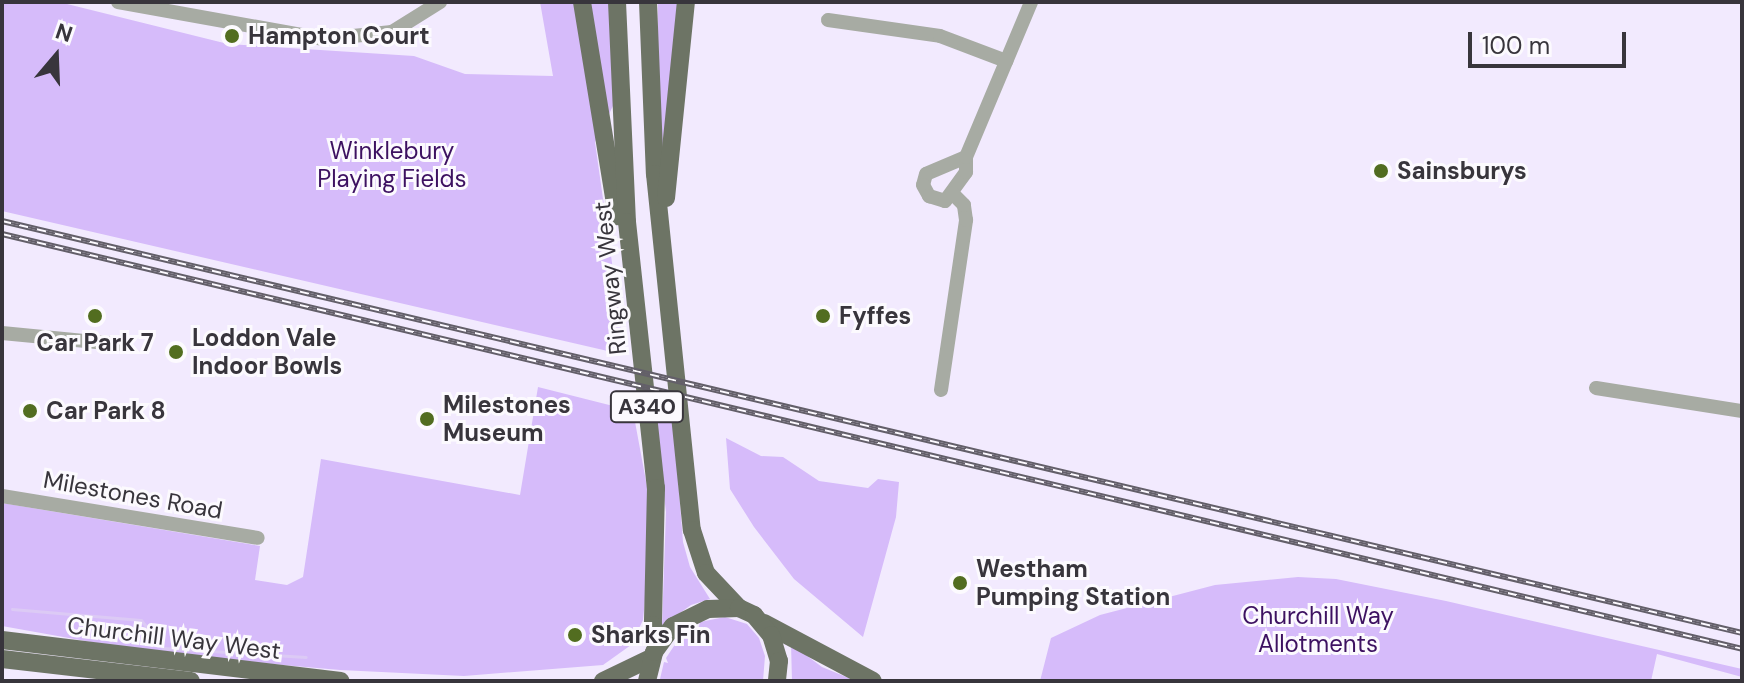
<!DOCTYPE html>
<style>
body{margin:0}
#map{position:relative;width:1744px;height:683px;overflow:hidden;background:#f2eafe;font-family:"DM Sans",sans-serif}
div>[style]{position:absolute}
[style*='--x']{left:calc(var(--x)*1px);top:calc(var(--y)*1px);width:calc(var(--w)*1px);rotate:calc(var(--a)*1deg)}
.green>*{inset:0;background:#d6bbfa}
.stream>*{height:3px;margin:-1.5px;padding:0 1.5px;transform-origin:1.5px;border-radius:1.5px;background:#dccaf5}
.minor>*{height:14px;margin:-7px;padding:0 7px;transform-origin:7px;border-radius:7px;background:#a7aba3}
.major>*{height:18px;margin:-9px;padding:0 9px;transform-origin:9px;border-radius:9px;background:#6d7465}
.rail>*{height:6px;margin-top:-3px;transform-origin:0;background:repeating-linear-gradient(90deg,#fcfafe 0 9px,#635f69 0 18px);box-sizing:border-box;border-block:2px solid #635f69}
.dots>*{width:22px;height:22px;translate:-50% -50%;box-sizing:border-box;border:4px solid #fcfafe;border-radius:50%}
span{translate:-50% -50%;white-space:nowrap;text-align:center;line-height:1.15;-webkit-text-stroke:6px #fcfafe;paint-order:stroke}
.shield-label span{padding:2px 6px;background:#fcfafe;border:2px solid;border-radius:6px;-webkit-text-stroke-width:0}
.shield-label{font-size:22px;color:#38353c;font-weight:700}
.poi-label{font-size:24px;color:#38353c;font-weight:700}
.left{translate:0 -50%;text-align:left}
.park-label{font-size:24px;color:#3d1161}
.street-label{font-size:24px;color:#38353c}
.frame{position:absolute;inset:0;border:4px solid #38353c;pointer-events:none}
.north{position:absolute;left:16px;top:16px;width:80px;height:80px;-webkit-text-stroke:6px #fcfafe;paint-order:stroke;rotate:19deg;font-size:22px;font-weight:700;line-height:32px;text-align:center;color:#38353c}
.north::after{content:'';display:block;margin:auto;width:28px;height:36px;background:#38353c;clip-path:polygon(50% 0,100% 100%,50% 72%,0 100%)}
.scale{position:absolute;left:1468px;top:32px;width:158px;height:36px;box-sizing:border-box;border:4px solid #38353c;border-top:0;padding-left:10px;font-size:24px;line-height:28px;white-space:nowrap;color:#38353c;-webkit-text-stroke:6px #fcfafe;paint-order:stroke}
</style>
<div id="map">
<div class="green">
<div style="clip-path:polygon(2px 2px,59px 2px,228px 44px,414px 56px,465px 74px,553px 76px,540px 2px,614px 2px,613px 106px,595px 142px,625px 355px,2px 211px)"></div>
<div style="clip-path:polygon(658px 2px,682px 2px,661px 161px,657px 61px)"></div>
<div style="clip-path:polygon(538px 387px,633px 411px,653px 519px,643px 620px,631px 645px,603px 665px,464px 676px,340px 670px,158px 654px,2px 626px,2px 503px,260px 546px,255px 580px,287px 585px,303px 577px,321px 459px,520px 495px)"></div>
<div style="clip-path:polygon(652px 397px,672px 401px,683px 542px,690px 567px,710px 599px,691px 605px,662px 626px,666px 512px)"></div>
<div style="clip-path:polygon(726px 438px,761px 456px,783px 457px,819px 481px,868px 488px,878px 479px,899px 482px,896px 517px,863px 637px,794px 579px,754px 527px,730px 489px)"></div>
<div style="clip-path:polygon(1298px 577px,1336px 579px,1446px 601px,1742px 669px,1742px 677px,1657px 654px,1651px 681px,1040px 681px,1051px 638px,1100px 615px,1215px 585px)"></div>
<div style="clip-path:polygon(725px 617px,747px 624px,759px 638px,765px 656px,763px 681px,660px 679px,664px 662px,668px 663px,666px 658px,682px 634px,698px 630px,700px 622px)"></div>
<div style="clip-path:polygon(791px 644px,822px 667px,856px 681px,792px 681px)"></div>
</div>
<div class="stream">
<div style="--x:12;--y:609;--w:129;--a:4.9"></div>
<div style="--x:141;--y:620;--w:36;--a:52"></div>
<div style="--x:163;--y:648;--w:143;--a:3.6"></div>
</div>
<div class="minor">
<div style="--x:118;--y:2;--w:209;--a:10.2"></div>
<div style="--x:324;--y:39;--w:68;--a:-5.9"></div>
<div style="--x:392;--y:32;--w:57;--a:-32"></div>
<div style="--x:828;--y:20;--w:113;--a:8.1"></div>
<div style="--x:940;--y:36;--w:71;--a:20.7"></div>
<div style="--x:966;--y:157;--w:43;--a:157"></div>
<div style="--x:926;--y:174;--w:11;--a:105"></div>
<div style="--x:923;--y:185;--w:13;--a:61"></div>
<div style="--x:929;--y:196;--w:17;--a:17"></div>
<div style="--x:945;--y:201;--w:36;--a:-54"></div>
<div style="--x:966;--y:172;--w:15;--a:-90"></div>
<div style="--x:966;--y:157;--w:168;--a:-67.2"></div>
<div style="--x:2;--y:333;--w:116;--a:5.5"></div>
<div style="--x:1596;--y:388;--w:148;--a:9"></div>
<div style="--x:941;--y:390;--w:172;--a:-81.6"></div>
<div style="--x:966;--y:220;--w:15;--a:-98"></div>
<div style="--x:964;--y:205;--w:17;--a:-135"></div>
<div style="--x:2;--y:496;--w:259;--a:9.3"></div>
</div>
<div class="major">
<div style="--x:582;--y:2;--w:217;--a:80.7"></div>
<div style="--x:617;--y:2;--w:220;--a:87.4"></div>
<div style="--x:627;--y:222;--w:268;--a:83.8"></div>
<div style="--x:656;--y:488;--w:137;--a:91.3"></div>
<div style="--x:653;--y:625;--w:20;--a:72"></div>
<div style="--x:648;--y:2;--w:172;--a:87.7"></div>
<div style="--x:655;--y:174;--w:358;--a:84.1"></div>
<div style="--x:692;--y:530;--w:45;--a:72"></div>
<div style="--x:706;--y:573;--w:48;--a:46.7"></div>
<div style="--x:666;--y:198;--w:197;--a:-84.2"></div>
<div style="--x:764;--y:623;--w:123;--a:28"></div>
<div style="--x:2;--y:640;--w:341;--a:6.9"></div>
<div style="--x:2;--y:659;--w:190;--a:6.6"></div>
<div style="--x:603;--y:681;--w:53;--a:-25.6"></div>
<div style="--x:647;--y:681;--w:30;--a:-76"></div>
<div style="--x:654;--y:652;--w:32;--a:-54"></div>
<div style="--x:673;--y:626;--w:39;--a:-26"></div>
<div style="--x:708;--y:609;--w:31;--a:-2"></div>
<div style="--x:739;--y:608;--w:17;--a:25"></div>
<div style="--x:754;--y:615;--w:26;--a:50"></div>
<div style="--x:771;--y:635;--w:27;--a:73"></div>
<div style="--x:779;--y:661;--w:20;--a:96"></div>
</div>
<div class="rail">
<div style="--x:2;--y:221;--w:1788;--a:13.32"></div>
<div style="--x:2;--y:234;--w:1789;--a:13.41"></div>
</div>
<div class="dots">
<div style="left:232px;top:36px;background:#526d20"></div>
<div style="left:1381px;top:171px;background:#526d20"></div>
<div style="left:95px;top:316px;background:#526d20"></div>
<div style="left:823px;top:316px;background:#526d20"></div>
<div style="left:176px;top:352px;background:#526d20"></div>
<div style="left:30px;top:411px;background:#526d20"></div>
<div style="left:427px;top:419px;background:#526d20"></div>
<div style="left:960px;top:583px;background:#526d20"></div>
<div style="left:575px;top:635px;background:#526d20"></div>
</div>
<div class="shield-label">
<span style="left:647px;top:407px">A340</span>
</div>
<div class="poi-label">
<span class="left" style="left:248px;top:36px">Hampton Court</span>
<span class="left" style="left:1397px;top:171px">Sainsburys</span>
<span class="left" style="left:839px;top:316px">Fyffes</span>
<span class="left" style="left:192px;top:352px">Loddon Vale<br>Indoor Bowls</span>
<span style="left:95px;top:343px">Car Park 7</span>
<span class="left" style="left:443px;top:419px">Milestones<br>Museum</span>
<span class="left" style="left:46px;top:411px">Car Park 8</span>
<span class="left" style="left:976px;top:583px">Westham<br>Pumping Station</span>
<span class="left" style="left:591px;top:635px">Sharks Fin</span>
</div>
<div class="park-label">
<span style="left:392px;top:165px">Winklebury<br>Playing Fields</span>
<span style="left:1318px;top:630px">Churchill Way<br>Allotments</span>
</div>
<div class="street-label">
<span style="left:610px;top:278px;rotate:-96deg">Ringway West</span>
<span style="left:133px;top:495px;rotate:10deg">Milestones Road</span>
<span style="left:174px;top:638px;rotate:7deg">Churchill Way West</span>
</div>
<div class="frame"></div>
<div class="north">N</div>
<div class="scale">100 m</div>
</div>
